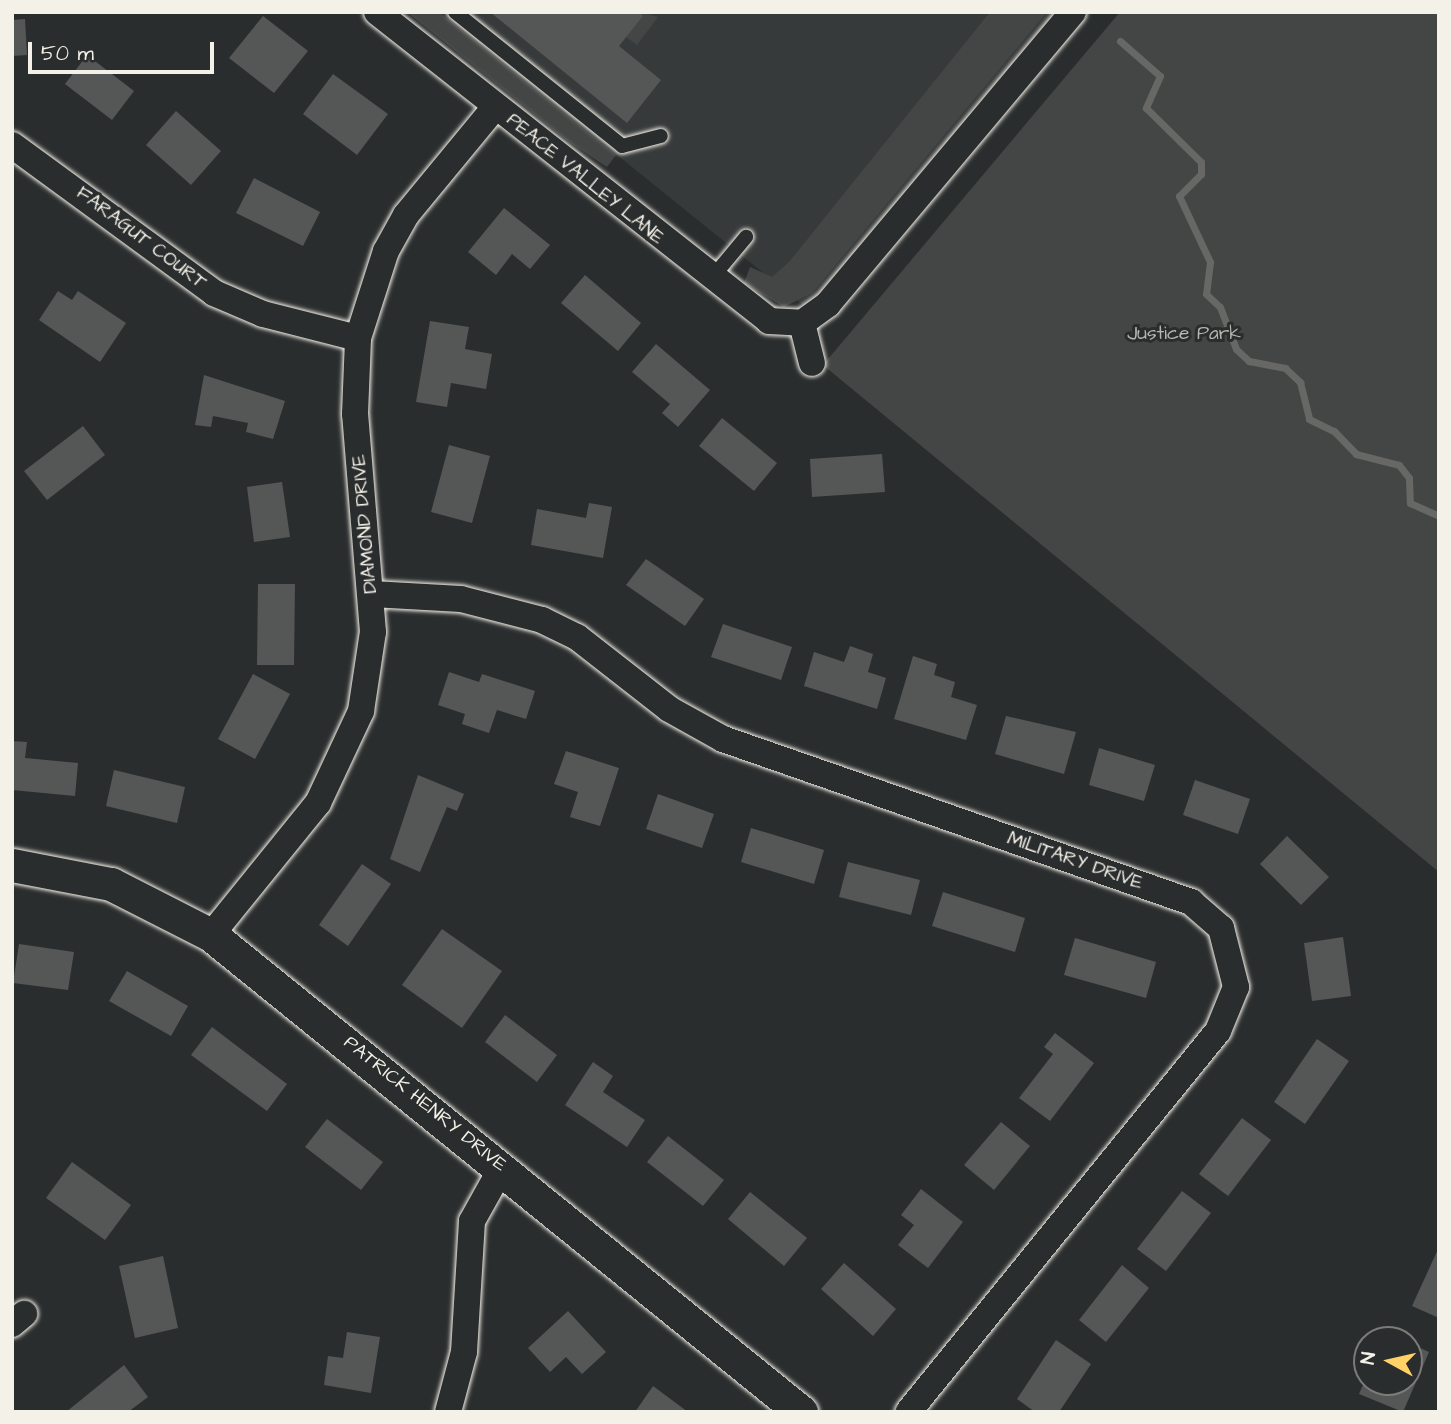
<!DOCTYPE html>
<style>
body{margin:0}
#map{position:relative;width:1451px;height:1424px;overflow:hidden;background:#2a2d2e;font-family:"Architects Daughter",sans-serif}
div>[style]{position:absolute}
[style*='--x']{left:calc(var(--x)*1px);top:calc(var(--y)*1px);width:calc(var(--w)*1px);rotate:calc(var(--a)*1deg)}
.built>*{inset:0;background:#373a3a}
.green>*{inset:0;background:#444645}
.stream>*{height:7px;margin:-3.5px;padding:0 3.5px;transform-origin:3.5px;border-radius:3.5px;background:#676866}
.building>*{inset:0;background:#555756}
.roads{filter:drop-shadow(0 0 2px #f4f1e8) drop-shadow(0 0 2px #f4f1e8)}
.service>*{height:14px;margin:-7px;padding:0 7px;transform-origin:7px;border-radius:7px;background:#2a2d2e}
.minor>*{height:26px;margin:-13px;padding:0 13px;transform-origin:13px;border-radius:13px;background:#2a2d2e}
.tertiary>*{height:33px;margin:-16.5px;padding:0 16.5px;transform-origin:16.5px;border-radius:16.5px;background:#2a2d2e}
span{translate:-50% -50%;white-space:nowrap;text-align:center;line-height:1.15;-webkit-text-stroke:6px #2a2d2e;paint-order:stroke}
.street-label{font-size:19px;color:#f4f1e8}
.park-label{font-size:19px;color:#b6b5af}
.frame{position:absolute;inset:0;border:14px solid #f4f1e8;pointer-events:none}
.north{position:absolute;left:1353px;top:1326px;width:70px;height:70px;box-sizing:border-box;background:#2a2d2e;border:2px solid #7b7b78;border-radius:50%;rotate:278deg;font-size:19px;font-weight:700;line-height:28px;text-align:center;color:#f4f1e8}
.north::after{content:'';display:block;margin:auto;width:24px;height:32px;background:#ffd166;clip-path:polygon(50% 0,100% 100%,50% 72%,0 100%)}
.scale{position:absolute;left:28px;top:42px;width:186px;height:32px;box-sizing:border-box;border:4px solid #f4f1e8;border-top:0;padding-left:9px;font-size:21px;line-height:24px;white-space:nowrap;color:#f4f1e8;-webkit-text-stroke:5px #2a2d2e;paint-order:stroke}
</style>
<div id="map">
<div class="built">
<div style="clip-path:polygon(440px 12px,1084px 12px,824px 322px)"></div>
</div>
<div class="green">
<div style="clip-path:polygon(407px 12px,439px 12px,616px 155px,607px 167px,569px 142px)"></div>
<div style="clip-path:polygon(639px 12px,658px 17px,637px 45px,626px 37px,643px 16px)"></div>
<div style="clip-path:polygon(990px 12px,1047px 12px,812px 293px,784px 307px,744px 283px,750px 267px,772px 277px,789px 262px)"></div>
<div style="clip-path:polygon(1120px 12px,1439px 12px,1439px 872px,823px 365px)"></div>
</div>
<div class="stream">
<div style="--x:1120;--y:41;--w:53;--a:41.2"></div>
<div style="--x:1160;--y:76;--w:35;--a:114"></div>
<div style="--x:1146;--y:108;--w:77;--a:44.5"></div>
<div style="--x:1201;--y:162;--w:12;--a:90"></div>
<div style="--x:1201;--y:174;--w:31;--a:135"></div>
<div style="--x:1179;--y:196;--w:73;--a:64.8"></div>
<div style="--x:1210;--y:262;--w:32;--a:97"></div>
<div style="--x:1206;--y:294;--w:19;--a:43"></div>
<div style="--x:1220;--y:307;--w:45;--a:69.1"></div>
<div style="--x:1236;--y:349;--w:18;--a:43"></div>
<div style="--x:1249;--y:361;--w:37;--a:11"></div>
<div style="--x:1285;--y:368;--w:21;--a:43"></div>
<div style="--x:1300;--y:382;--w:38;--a:76"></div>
<div style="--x:1309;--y:419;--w:28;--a:26"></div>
<div style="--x:1334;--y:431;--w:32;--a:46"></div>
<div style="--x:1356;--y:454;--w:44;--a:14.3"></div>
<div style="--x:1399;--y:465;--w:16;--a:52"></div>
<div style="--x:1409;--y:478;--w:25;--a:88"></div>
<div style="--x:1410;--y:503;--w:32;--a:24"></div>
</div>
<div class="building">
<div style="clip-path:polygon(490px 12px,639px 12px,643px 16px,619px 46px,661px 80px,627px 123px)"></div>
<div style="clip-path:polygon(263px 16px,308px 51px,274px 93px,229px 58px)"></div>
<div style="clip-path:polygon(25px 19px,27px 55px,12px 56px,12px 20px)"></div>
<div style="clip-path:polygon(87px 55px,134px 91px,112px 120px,65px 84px)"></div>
<div style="clip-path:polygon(333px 74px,388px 114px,357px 155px,303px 114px)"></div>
<div style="clip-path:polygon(176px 111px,221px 151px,191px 185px,146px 145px)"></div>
<div style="clip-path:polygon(254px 178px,320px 212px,303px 246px,236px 213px)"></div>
<div style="clip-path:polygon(504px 208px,550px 245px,530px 269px,512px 254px,496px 275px,468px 252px)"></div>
<div style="clip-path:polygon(585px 275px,641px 323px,618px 351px,561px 303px)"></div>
<div style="clip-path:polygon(58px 291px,72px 300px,78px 291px,126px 323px,100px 362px,39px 320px)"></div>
<div style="clip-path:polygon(430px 321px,469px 327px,465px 349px,492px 354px,486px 389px,451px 383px,447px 407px,416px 402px)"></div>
<div style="clip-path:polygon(656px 344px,710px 390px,678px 427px,662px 413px,670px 404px,632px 372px)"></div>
<div style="clip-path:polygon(204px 375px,285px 401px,273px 439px,246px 432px,248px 423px,213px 416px,211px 427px,195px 425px)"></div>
<div style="clip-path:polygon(722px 418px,777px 463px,754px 491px,699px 446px)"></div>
<div style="clip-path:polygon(83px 426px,105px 455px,47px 500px,24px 471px)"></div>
<div style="clip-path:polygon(449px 445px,490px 456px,472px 523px,431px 512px)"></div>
<div style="clip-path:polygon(882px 454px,885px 492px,812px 497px,810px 459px)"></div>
<div style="clip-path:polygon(282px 482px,290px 537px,254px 542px,247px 487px)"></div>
<div style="clip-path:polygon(589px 503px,612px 507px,603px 558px,531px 545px,537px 509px,586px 518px)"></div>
<div style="clip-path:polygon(646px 559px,704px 599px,685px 626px,626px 585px)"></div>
<div style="clip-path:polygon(258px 584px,295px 584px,294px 665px,257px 665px)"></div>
<div style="clip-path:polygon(723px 624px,792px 647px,781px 680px,711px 657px)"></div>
<div style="clip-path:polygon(850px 646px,873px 654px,868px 672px,886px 678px,877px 709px,804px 686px,814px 652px,844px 662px)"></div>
<div style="clip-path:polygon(913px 656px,937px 664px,934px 675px,955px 682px,951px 697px,977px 705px,966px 740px,894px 719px)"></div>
<div style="clip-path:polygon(449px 672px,479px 682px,482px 674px,535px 691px,526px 719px,497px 710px,489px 733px,462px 724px,465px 714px,438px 705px)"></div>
<div style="clip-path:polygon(253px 674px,290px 694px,255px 759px,218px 739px)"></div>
<div style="clip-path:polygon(1006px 716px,1076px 732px,1064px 774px,995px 754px)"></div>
<div style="clip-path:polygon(12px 741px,27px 742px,25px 758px,78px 763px,75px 796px,12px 790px)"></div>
<div style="clip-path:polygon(1099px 748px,1155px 765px,1144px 801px,1089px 785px)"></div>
<div style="clip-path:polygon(566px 751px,619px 768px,600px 826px,570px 817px,578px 792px,554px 784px)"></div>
<div style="clip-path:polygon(114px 770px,185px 787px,177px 823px,106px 806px)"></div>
<div style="clip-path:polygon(418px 775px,464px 794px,457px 811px,447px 807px,420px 872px,390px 859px)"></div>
<div style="clip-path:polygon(1195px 780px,1250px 799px,1238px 834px,1183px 815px)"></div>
<div style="clip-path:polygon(658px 794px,714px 814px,702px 848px,646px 829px)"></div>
<div style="clip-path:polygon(751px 828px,824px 850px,814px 884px,741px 862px)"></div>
<div style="clip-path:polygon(1287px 836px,1329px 877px,1301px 905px,1260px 864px)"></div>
<div style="clip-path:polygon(848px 862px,920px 880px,911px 915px,839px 897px)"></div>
<div style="clip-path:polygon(362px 864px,391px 884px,348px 946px,319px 925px)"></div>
<div style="clip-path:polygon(943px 892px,1025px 918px,1015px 952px,932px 926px)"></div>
<div style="clip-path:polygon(442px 929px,502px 971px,462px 1028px,402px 985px)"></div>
<div style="clip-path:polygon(1343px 937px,1351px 996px,1312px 1001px,1304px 943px)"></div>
<div style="clip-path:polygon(1075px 938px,1156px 962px,1146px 998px,1064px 975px)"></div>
<div style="clip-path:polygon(19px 944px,74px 952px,68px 990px,13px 983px)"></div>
<div style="clip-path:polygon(127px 971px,188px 1006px,171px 1036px,109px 1001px)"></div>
<div style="clip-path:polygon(505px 1015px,557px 1055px,537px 1082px,485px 1042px)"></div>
<div style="clip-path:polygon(212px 1027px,287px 1084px,267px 1111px,191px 1055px)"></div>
<div style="clip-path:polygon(1055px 1033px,1094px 1063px,1050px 1121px,1019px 1098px,1053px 1054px,1044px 1047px)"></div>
<div style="clip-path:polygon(1317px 1039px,1349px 1061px,1305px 1124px,1274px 1102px)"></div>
<div style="clip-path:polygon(593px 1062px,613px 1076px,603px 1092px,645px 1120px,627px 1147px,565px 1105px)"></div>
<div style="clip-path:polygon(1242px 1118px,1271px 1140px,1228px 1196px,1199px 1174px)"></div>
<div style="clip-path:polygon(327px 1119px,383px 1162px,361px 1190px,305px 1147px)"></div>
<div style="clip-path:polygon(1001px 1122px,1030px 1146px,994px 1190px,964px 1165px)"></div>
<div style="clip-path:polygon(668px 1136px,724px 1180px,703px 1206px,647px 1162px)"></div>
<div style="clip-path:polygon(72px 1162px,131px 1205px,105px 1240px,46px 1198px)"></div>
<div style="clip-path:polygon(921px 1189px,963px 1222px,928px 1268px,898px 1245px,914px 1225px,901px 1215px)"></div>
<div style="clip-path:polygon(1182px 1191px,1211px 1213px,1166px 1271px,1137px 1249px)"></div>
<div style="clip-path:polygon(750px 1192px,807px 1238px,784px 1266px,728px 1219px)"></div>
<div style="clip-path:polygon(1439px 1247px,1439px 1318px,1412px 1306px)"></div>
<div style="clip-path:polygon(163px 1256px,178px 1328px,135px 1338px,119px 1266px)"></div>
<div style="clip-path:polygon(844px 1263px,896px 1309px,873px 1336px,821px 1289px)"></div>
<div style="clip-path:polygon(1122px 1265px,1149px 1288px,1106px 1342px,1079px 1320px)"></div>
<div style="clip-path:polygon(568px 1311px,606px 1352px,582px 1374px,566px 1357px,550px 1372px,528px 1348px)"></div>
<div style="clip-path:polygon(347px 1332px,380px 1337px,371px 1393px,324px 1385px,328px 1356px,343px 1358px)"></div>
<div style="clip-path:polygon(1056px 1340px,1091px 1364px,1059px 1412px,1035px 1412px,1017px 1399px)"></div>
<div style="clip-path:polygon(1409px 1343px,1429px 1352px,1403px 1412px,1359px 1394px,1367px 1376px,1367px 1382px,1409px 1382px)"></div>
<div style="clip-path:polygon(124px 1365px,148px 1397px,128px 1412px,66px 1412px)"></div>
<div style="clip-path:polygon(653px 1386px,688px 1412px,635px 1412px)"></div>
</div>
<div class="roads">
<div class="service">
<div style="--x:455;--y:12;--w:214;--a:38.7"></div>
<div style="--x:622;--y:146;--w:40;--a:-14.4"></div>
<div style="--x:711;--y:279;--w:55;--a:-50.2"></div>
</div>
<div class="minor">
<div style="--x:377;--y:12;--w:499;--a:38.2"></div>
<div style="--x:769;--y:321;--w:33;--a:3"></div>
<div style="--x:802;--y:323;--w:41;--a:76"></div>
<div style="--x:12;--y:145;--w:250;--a:36.2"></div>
<div style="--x:214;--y:293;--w:53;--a:23.2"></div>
<div style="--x:263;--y:314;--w:98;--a:14.2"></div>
<div style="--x:802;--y:323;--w:32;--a:-36"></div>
<div style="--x:828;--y:304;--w:381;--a:-50"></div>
<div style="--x:372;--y:594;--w:89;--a:3.2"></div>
<div style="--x:461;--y:599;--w:84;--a:14.5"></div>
<div style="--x:542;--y:620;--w:39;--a:26"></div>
<div style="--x:577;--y:637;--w:117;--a:38"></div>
<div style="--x:669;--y:709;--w:62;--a:29.1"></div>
<div style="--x:723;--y:739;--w:496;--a:19.2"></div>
<div style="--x:1191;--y:902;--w:40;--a:41"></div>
<div style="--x:1221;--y:928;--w:61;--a:75.7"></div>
<div style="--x:1236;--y:987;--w:48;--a:112.2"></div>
<div style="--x:1218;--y:1031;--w:491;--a:129.1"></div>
<div style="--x:211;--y:935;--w:170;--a:-51"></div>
<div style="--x:318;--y:803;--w:102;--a:-64.9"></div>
<div style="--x:361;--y:711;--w:80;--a:-81.4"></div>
<div style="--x:373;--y:632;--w:219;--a:-94.7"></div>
<div style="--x:355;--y:414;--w:76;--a:-87.7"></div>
<div style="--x:358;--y:338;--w:91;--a:-72.2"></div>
<div style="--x:386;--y:251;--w:41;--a:-60.9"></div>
<div style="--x:406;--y:215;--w:140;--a:-50.5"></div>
<div style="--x:12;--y:1324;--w:16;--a:-40"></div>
<div style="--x:448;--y:1412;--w:62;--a:-75.1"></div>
<div style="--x:464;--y:1352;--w:131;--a:-86.5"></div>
<div style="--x:472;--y:1221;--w:62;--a:-60.9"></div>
</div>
<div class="tertiary">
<div style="--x:12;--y:865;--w:101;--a:10.9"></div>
<div style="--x:111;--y:884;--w:112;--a:27"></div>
<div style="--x:211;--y:935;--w:759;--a:38.95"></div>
</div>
</div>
<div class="street-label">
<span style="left:585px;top:179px;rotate:39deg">PEACE VALLEY LANE</span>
<span style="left:141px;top:238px;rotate:37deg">FARAGUT COURT</span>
<span style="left:365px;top:524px;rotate:-95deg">DIAMOND DRIVE</span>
<span style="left:1075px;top:861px;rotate:19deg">MILITARY DRIVE</span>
<span style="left:425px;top:1104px;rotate:39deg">PATRICK HENRY DRIVE</span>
</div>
<div class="park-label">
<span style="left:1184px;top:334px">Justice Park</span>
</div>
<div class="frame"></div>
<div class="north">N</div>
<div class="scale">50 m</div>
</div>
